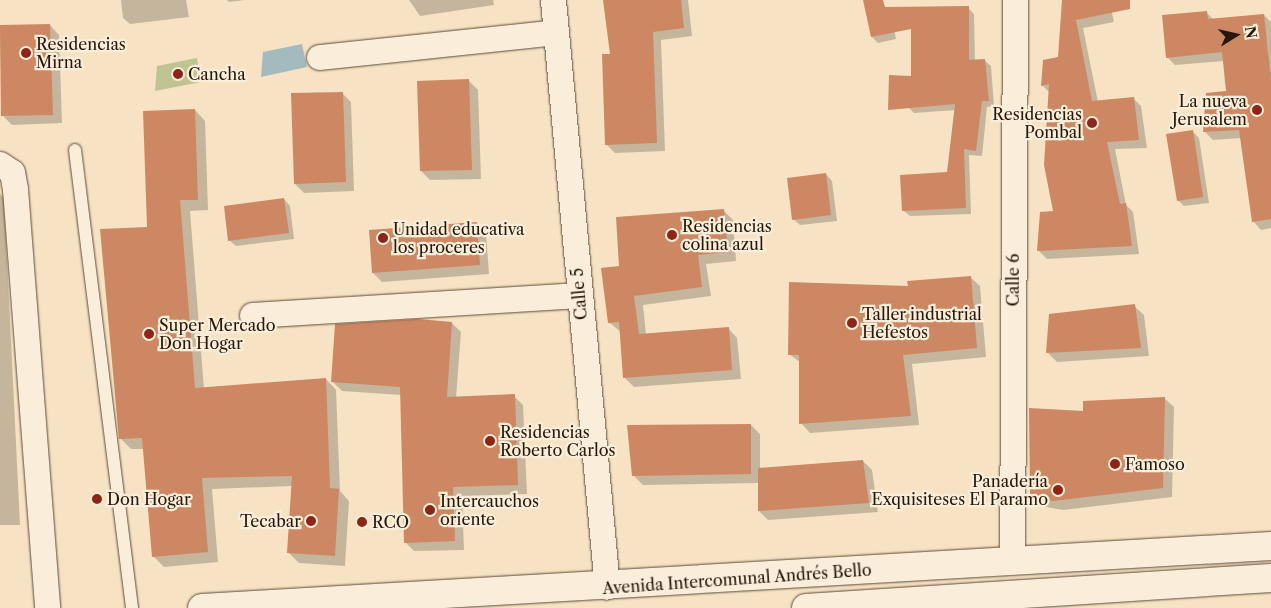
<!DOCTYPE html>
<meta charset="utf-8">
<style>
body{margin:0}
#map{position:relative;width:1271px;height:608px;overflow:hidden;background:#f7e3c4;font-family:"Libre Caslon Text",serif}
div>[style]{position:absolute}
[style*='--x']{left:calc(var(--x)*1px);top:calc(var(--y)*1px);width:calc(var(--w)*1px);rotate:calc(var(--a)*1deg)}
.green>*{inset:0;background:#c0c392}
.water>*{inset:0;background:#a3bbbf}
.shadow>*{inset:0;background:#0003}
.building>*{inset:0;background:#cd8762}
.roads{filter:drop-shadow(0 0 1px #5b4b38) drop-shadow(0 0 1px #5b4b38)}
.service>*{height:12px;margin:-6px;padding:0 6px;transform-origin:6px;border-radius:6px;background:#faedd9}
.minor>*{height:25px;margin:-12.5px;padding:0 12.5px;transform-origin:12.5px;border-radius:12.5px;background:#faedd9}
.secondary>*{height:28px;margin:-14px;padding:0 14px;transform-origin:14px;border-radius:14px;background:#faedd9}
.dots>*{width:14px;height:14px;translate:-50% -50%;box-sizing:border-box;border:2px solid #faedd9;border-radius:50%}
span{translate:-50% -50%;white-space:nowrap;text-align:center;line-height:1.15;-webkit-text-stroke:4.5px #faedd9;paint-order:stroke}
.poi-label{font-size:16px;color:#27180a}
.left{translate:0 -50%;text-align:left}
.right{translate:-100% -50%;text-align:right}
.street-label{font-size:16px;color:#27180a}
.north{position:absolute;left:1211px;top:10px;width:50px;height:50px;-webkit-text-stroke:4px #faedd9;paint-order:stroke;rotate:80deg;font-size:14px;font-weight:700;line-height:20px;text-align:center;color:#27180a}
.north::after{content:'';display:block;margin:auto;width:18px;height:22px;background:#27180a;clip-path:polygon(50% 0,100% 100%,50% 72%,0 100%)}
</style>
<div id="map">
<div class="green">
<div style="clip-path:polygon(197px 58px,201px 82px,155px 91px,157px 66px)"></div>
</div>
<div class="water">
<div style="clip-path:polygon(302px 44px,307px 67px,261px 77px,263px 52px)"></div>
</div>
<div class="shadow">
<div style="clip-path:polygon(121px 0,186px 0,189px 17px,130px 24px,123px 18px)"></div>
<div style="clip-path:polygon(227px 0,245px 0,229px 2px)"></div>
<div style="clip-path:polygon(409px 0,493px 0,494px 5px,420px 16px)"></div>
<div style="clip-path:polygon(604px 0,688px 0,692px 36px,661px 40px,665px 151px,615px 153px,606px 144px,611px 55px)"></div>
<div style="clip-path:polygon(1064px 0,1109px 0,1114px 22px,1083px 28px,1098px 102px,1133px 98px,1141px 106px,1147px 148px,1115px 149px,1126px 205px,1133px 212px,1139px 254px,1047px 259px,1039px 251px,1041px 213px,1054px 212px,1050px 93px,1042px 85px,1059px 58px)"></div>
<div style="clip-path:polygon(968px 8px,974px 14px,975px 61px,984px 60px,991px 66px,994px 106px,987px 107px,982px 156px,969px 155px,971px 214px,910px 216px,903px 210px,948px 174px,956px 110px,914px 113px,908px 107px)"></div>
<div style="clip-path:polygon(1206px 12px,1214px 20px,1264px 15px,1271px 22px,1271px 228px,1261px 230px,1253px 221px,1241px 138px,1213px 140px,1204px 131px,1227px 92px,1224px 61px,1175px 65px,1167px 57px)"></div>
<div style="clip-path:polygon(891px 15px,896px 39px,878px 43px,872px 37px)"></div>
<div style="clip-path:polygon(50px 25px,59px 35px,62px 123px,12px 125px,2px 115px,0 27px)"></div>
<div style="clip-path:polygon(469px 81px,478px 90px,481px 179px,430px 180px,421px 171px)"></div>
<div style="clip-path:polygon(342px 93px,351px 102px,354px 191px,304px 193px,295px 184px)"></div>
<div style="clip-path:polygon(195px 110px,205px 121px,208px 210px,190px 211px,204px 389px,326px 379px,336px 390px,340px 491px,349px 501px,345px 566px,299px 563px,288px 552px,292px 486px,212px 489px,218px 562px,164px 567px,153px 556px,144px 449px,131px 449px,120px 438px,148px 228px)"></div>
<div style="clip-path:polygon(1192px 131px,1199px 138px,1209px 203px,1184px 206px,1178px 200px)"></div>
<div style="clip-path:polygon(826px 174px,832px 181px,837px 221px,800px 225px,793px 219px)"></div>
<div style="clip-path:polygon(0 194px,4px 198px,20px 525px,0 525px)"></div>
<div style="clip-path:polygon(284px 199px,290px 206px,294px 239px,236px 246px,229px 240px)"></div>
<div style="clip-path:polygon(724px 211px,733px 220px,736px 261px,706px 264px,711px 296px,643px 305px,646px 334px,728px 328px,737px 338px,741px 379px,634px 387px,625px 378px,621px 332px,610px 323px,621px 267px)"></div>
<div style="clip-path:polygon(476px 223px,486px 233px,489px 274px,382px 282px,373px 273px)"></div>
<div style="clip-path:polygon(970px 277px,980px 286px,986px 357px,912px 364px,919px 425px,810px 433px,801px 423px,801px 363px,789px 354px,909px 287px)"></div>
<div style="clip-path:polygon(1134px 306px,1144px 315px,1149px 356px,1057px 362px,1048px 353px)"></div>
<div style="clip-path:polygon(452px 323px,461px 332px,456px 398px,514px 396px,523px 405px,527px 494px,462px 496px,464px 550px,414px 551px,405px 542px,401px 395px,342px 391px,333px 382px)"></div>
<div style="clip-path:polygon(1164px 398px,1174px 407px,1172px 497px,1063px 510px,1040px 506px,1031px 497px,1084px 413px)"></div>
<div style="clip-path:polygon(751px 425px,760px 434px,760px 469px,863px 461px,872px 470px,878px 512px,768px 520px,759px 511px,759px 483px,643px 485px,633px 475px)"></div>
</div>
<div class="building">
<div style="clip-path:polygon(603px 0,681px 0,684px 28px,653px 32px,657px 143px,605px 145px,602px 54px,610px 54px)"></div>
<div style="clip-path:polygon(863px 0,883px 0,885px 7px,969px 6px,969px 60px,985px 59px,989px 101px,982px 101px,976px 151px,964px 149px,966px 208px,902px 211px,900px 175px,947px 172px,955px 104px,888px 110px,889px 75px,911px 76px,911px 29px,871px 37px)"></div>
<div style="clip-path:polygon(1062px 0,1130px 0,1130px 9px,1076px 20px,1092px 101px,1134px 97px,1139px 140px,1107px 142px,1120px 204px,1126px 203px,1132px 246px,1037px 251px,1040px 212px,1053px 211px,1044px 165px,1049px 84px,1041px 86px,1043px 60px,1058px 57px)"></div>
<div style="clip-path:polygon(1207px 11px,1208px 19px,1264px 14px,1271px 80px,1271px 219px,1252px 222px,1239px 130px,1203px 132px,1206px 93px,1226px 91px,1222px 52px,1166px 58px,1162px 15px)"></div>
<div style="clip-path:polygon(50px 24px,53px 115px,1px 116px,0 25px)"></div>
<div style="clip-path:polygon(469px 79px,472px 170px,420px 171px,417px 81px)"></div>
<div style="clip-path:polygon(343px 92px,346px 182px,294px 184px,291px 93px)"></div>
<div style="clip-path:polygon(195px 109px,198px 200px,180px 200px,195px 388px,326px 378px,330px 488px,339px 489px,335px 556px,287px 553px,292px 476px,202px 478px,208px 552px,152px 557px,142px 438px,119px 439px,100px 229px,147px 227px,143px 111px)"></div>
<div style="clip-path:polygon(1193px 130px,1203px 197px,1177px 201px,1166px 134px)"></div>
<div style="clip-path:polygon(826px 173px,831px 215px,792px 220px,787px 178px)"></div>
<div style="clip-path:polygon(284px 198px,289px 233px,228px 241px,224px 206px)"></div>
<div style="clip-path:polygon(724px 209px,728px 252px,698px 255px,702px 287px,634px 296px,639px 334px,729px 327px,732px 370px,623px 378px,619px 322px,608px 323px,601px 268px,619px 266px,616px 217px)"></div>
<div style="clip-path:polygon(477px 222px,480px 265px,372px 273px,369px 230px)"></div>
<div style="clip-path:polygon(971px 276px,977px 348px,903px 355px,911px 416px,799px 424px,799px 355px,788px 355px,789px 282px,908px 286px,907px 281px)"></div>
<div style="clip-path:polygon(1135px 304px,1141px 348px,1046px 353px,1049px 314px)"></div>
<div style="clip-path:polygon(418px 319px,452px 322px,447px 397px,515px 394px,518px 485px,453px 487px,455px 541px,404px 543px,400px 387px,331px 382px,335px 324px)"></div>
<div style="clip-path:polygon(1165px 397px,1163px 488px,1053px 501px,1030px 497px,1029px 408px,1083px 411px,1083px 401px)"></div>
<div style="clip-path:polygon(751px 424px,751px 474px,632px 476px,627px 425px)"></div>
<div style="clip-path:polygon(863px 460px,869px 503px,758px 511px,758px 468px)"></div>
</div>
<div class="roads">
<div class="service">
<div style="--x:75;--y:150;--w:462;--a:82.9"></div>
</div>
<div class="minor">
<div style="--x:553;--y:0;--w:589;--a:84.74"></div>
<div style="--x:319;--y:57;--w:238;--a:-6"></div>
<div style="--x:0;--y:164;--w:14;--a:34"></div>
<div style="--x:12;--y:172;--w:17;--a:80"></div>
<div style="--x:15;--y:189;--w:420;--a:85.6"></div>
<div style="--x:252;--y:315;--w:328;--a:-3.5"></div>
<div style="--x:1012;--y:561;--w:561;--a:-89.69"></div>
</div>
<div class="secondary">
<div style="--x:202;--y:608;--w:1071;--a:-3.32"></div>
<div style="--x:806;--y:608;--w:466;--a:-3.7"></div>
</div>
</div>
<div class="dots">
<div style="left:26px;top:53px;background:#8f2418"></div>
<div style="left:178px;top:74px;background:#8f2418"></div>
<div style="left:1257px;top:110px;background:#8f2418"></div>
<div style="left:1092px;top:123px;background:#8f2418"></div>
<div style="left:672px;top:235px;background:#8f2418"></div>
<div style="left:383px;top:238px;background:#8f2418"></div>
<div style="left:852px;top:323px;background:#8f2418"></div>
<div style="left:149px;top:334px;background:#8f2418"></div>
<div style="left:490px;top:441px;background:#8f2418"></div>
<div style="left:1115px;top:464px;background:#8f2418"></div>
<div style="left:1058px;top:490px;background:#8f2418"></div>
<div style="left:97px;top:499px;background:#8f2418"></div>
<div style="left:430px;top:510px;background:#8f2418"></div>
<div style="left:311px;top:521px;background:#8f2418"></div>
<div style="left:362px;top:522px;background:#8f2418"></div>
</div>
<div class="poi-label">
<span class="left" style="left:36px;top:53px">Residencias<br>Mirna</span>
<span class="left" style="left:188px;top:74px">Cancha</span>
<span class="right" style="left:1247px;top:110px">La nueva<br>Jerusalem</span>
<span class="right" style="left:1082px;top:123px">Residencias<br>Pombal</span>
<span class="left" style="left:682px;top:235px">Residencias<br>colina azul</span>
<span class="left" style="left:393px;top:238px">Unidad educativa<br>los proceres</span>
<span class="left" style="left:862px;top:323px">Taller industrial<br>Hefestos</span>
<span class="left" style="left:159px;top:334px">Super Mercado<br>Don Hogar</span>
<span class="left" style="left:500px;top:441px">Residencias<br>Roberto Carlos</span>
<span class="left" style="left:1125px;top:464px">Famoso</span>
<span class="right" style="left:1048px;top:490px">Panadería<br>Exquisiteses El Paramo</span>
<span class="left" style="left:107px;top:499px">Don Hogar</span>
<span class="left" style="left:440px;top:510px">Intercauchos<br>oriente</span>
<span class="right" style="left:301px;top:521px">Tecabar</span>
<span class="left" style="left:372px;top:522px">RCO</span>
</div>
<div class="street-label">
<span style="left:1013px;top:280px;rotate:-90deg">Calle 6</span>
<span style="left:579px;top:294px;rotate:-95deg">Calle 5</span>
<span style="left:737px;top:579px;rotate:-4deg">Avenida Intercomunal Andrés Bello</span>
</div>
<div class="north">N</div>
</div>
